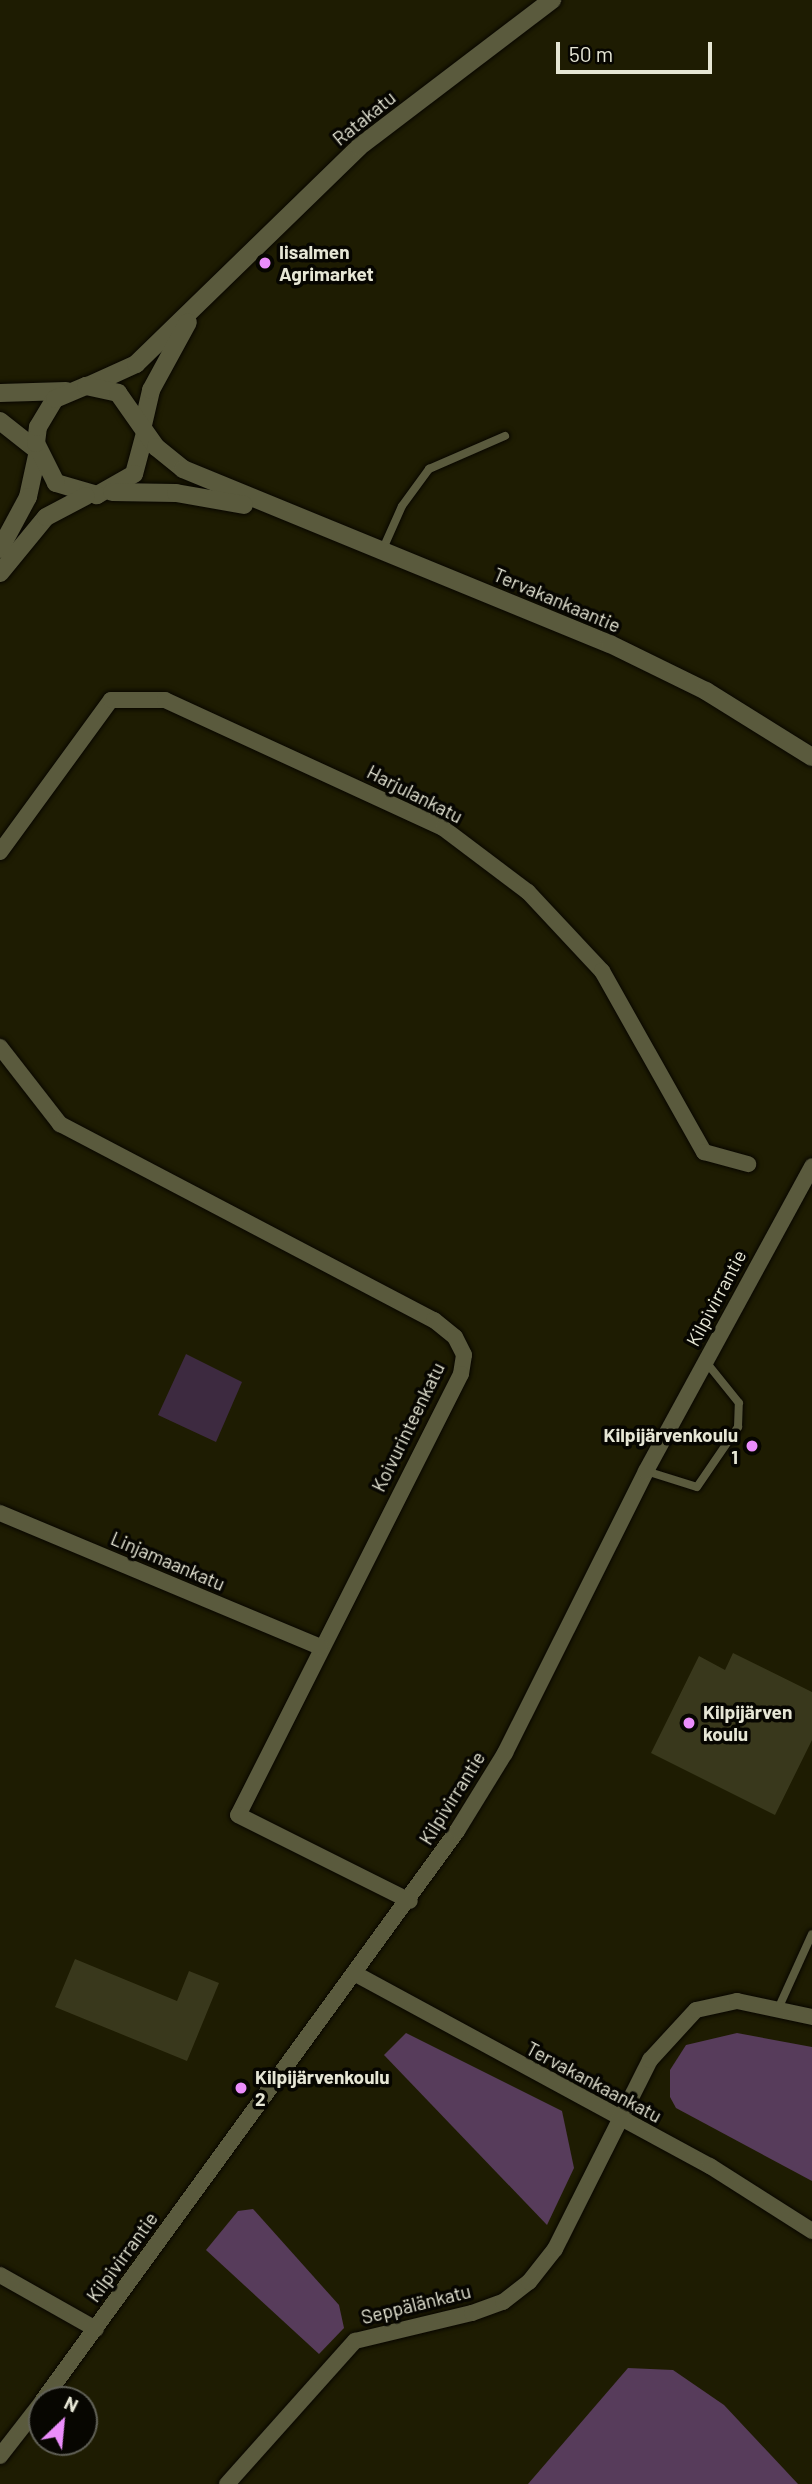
<!DOCTYPE html>
<meta charset="utf-8">
<style>
body{margin:0}
#map{position:relative;width:812px;height:2484px;overflow:hidden;background:#1e1c02;font-family:Barlow,sans-serif}
div>[style]{position:absolute}
[style*='--x']{left:calc(var(--x)*1px);top:calc(var(--y)*1px);width:calc(var(--w)*1px);rotate:calc(var(--a)*1deg)}
.green>*{inset:0;background:#3d2a40}
.forest>*{inset:0;background:#573c5b}
.building>*{inset:0;background:#39381c}
.roads{filter:drop-shadow(0 0 2px #080600) drop-shadow(0 0 2px #080600)}
.lane>*{height:8px;margin:-4px;padding:0 4px;transform-origin:4px;border-radius:4px;background:#5a5a3d}
.street>*{height:16px;margin:-8px;padding:0 8px;transform-origin:8px;border-radius:8px;background:#5a5a3d}
.secondary>*{height:18px;margin:-9px;padding:0 9px;transform-origin:9px;border-radius:9px;background:#5a5a3d}
.dots>*{width:19px;height:19px;translate:-50% -50%;box-sizing:border-box;border:4px solid #070601;border-radius:50%}
span{translate:-50% -50%;white-space:nowrap;text-align:center;line-height:1.15;-webkit-text-stroke:7px #070601;paint-order:stroke}
.street-label{font-size:19px;color:#e6e6d5}
.poi-label{font-size:19px;color:#e6e6d5;font-weight:700}
.left{translate:0 -50%;text-align:left}
.right{translate:-100% -50%;text-align:right}
.north{position:absolute;left:28px;top:2386px;width:70px;height:70px;box-sizing:border-box;background:#070601;border:2px solid #606056;border-radius:50%;rotate:26deg;font-size:19px;font-weight:700;line-height:28px;text-align:center;color:#e6e6d5}
.north::after{content:'';display:block;margin:auto;width:24px;height:32px;background:#eb8dfb;clip-path:polygon(50% 0,100% 100%,50% 72%,0 100%)}
.scale{position:absolute;left:556px;top:42px;width:156px;height:32px;box-sizing:border-box;border:4px solid #e6e6d5;border-top:0;padding-left:9px;font-size:21px;line-height:24px;white-space:nowrap;color:#e6e6d5;-webkit-text-stroke:5px #070601;paint-order:stroke}
</style>
<div id="map">
<div class="green">
<div style="clip-path:polygon(186px 1354px,242px 1382px,216px 1442px,158px 1415px)"></div>
</div>
<div class="forest">
<div style="clip-path:polygon(406px 2033px,562px 2111px,574px 2168px,547px 2225px,384px 2055px)"></div>
<div style="clip-path:polygon(737px 2033px,812px 2047px,812px 2181px,676px 2108px,670px 2097px,670px 2070px,686px 2045px)"></div>
<div style="clip-path:polygon(253px 2209px,339px 2305px,344px 2328px,319px 2354px,206px 2250px,238px 2211px)"></div>
<div style="clip-path:polygon(628px 2368px,673px 2370px,724px 2405px,798px 2484px,528px 2484px)"></div>
</div>
<div class="building">
<div style="clip-path:polygon(733px 1653px,812px 1692px,812px 1740px,775px 1815px,651px 1753px,699px 1656px,725px 1670px)"></div>
<div style="clip-path:polygon(75px 1959px,177px 2001px,189px 1971px,219px 1983px,187px 2061px,55px 2007px)"></div>
</div>
<div class="roads">
<div class="lane">
<div style="--x:382;--y:551;--w:49;--a:-66"></div>
<div style="--x:402;--y:506;--w:46;--a:-53.9"></div>
<div style="--x:429;--y:469;--w:83;--a:-23.5"></div>
<div style="--x:646;--y:1471;--w:53;--a:17.4"></div>
<div style="--x:697;--y:1487;--w:73;--a:-55.7"></div>
<div style="--x:738;--y:1427;--w:24;--a:-88"></div>
<div style="--x:739;--y:1403;--w:53;--a:-128.8"></div>
<div style="--x:778;--y:2009;--w:82;--a:-65.6"></div>
</div>
<div class="street">
<div style="--x:0;--y:852;--w:188;--a:-53.9"></div>
<div style="--x:111;--y:700;--w:54;--a:0"></div>
<div style="--x:165;--y:700;--w:306;--a:24.7"></div>
<div style="--x:443;--y:828;--w:106;--a:37"></div>
<div style="--x:528;--y:892;--w:108;--a:46.9"></div>
<div style="--x:602;--y:971;--w:208;--a:60.6"></div>
<div style="--x:704;--y:1152;--w:46;--a:15.3"></div>
<div style="--x:0;--y:1047;--w:98;--a:52.1"></div>
<div style="--x:60;--y:1124;--w:422;--a:27.7"></div>
<div style="--x:434;--y:1320;--w:27;--a:39"></div>
<div style="--x:455;--y:1337;--w:20;--a:63"></div>
<div style="--x:464;--y:1355;--w:19;--a:99"></div>
<div style="--x:461;--y:1374;--w:494;--a:116.8"></div>
<div style="--x:238;--y:1815;--w:192;--a:26.6"></div>
<div style="--x:0;--y:1513;--w:347;--a:22.7"></div>
<div style="--x:354;--y:1973;--w:405;--a:28.5"></div>
<div style="--x:710;--y:2166;--w:121;--a:32.5"></div>
<div style="--x:0;--y:2275;--w:110;--a:29.4"></div>
<div style="--x:43;--y:2400;--w:704;--a:-53.96"></div>
<div style="--x:457;--y:1831;--w:92;--a:-58.4"></div>
<div style="--x:505;--y:1753;--w:315;--a:-63.4"></div>
<div style="--x:646;--y:1471;--w:347;--a:-61.4"></div>
<div style="--x:0;--y:2456;--w:68;--a:-52.1"></div>
<div style="--x:227;--y:2484;--w:192;--a:-48.2"></div>
<div style="--x:355;--y:2341;--w:120;--a:-13.5"></div>
<div style="--x:472;--y:2313;--w:33;--a:-20"></div>
<div style="--x:503;--y:2302;--w:33;--a:-38"></div>
<div style="--x:529;--y:2282;--w:42;--a:-51.8"></div>
<div style="--x:555;--y:2249;--w:212;--a:-63.3"></div>
<div style="--x:650;--y:2060;--w:68;--a:-47.4"></div>
<div style="--x:696;--y:2010;--w:42;--a:-12.4"></div>
<div style="--x:737;--y:2001;--w:77;--a:12"></div>
</div>
<div class="secondary">
<div style="--x:90;--y:385;--w:51;--a:-24.5"></div>
<div style="--x:136;--y:364;--w:311;--a:-44.2"></div>
<div style="--x:359;--y:147;--w:243;--a:-37.3"></div>
<div style="--x:0;--y:393;--w:66;--a:-1.7"></div>
<div style="--x:0;--y:421;--w:48;--a:38.3"></div>
<div style="--x:38;--y:451;--w:47;--a:102.3"></div>
<div style="--x:28;--y:497;--w:59;--a:118.3"></div>
<div style="--x:143;--y:425;--w:36;--a:-77"></div>
<div style="--x:151;--y:390;--w:77;--a:-61.4"></div>
<div style="--x:145;--y:433;--w:42;--a:105"></div>
<div style="--x:134;--y:474;--w:43;--a:150.4"></div>
<div style="--x:97;--y:495;--w:43;--a:-163.7"></div>
<div style="--x:56;--y:483;--w:45;--a:-116.6"></div>
<div style="--x:36;--y:443;--w:16;--a:-83"></div>
<div style="--x:38;--y:427;--w:33;--a:-59"></div>
<div style="--x:55;--y:399;--w:34;--a:-23"></div>
<div style="--x:86;--y:386;--w:33;--a:12"></div>
<div style="--x:118;--y:393;--w:66;--a:54.9"></div>
<div style="--x:156;--y:447;--w:35;--a:39"></div>
<div style="--x:183;--y:469;--w:461;--a:22.3"></div>
<div style="--x:610;--y:644;--w:107;--a:26.1"></div>
<div style="--x:706;--y:691;--w:125;--a:31.9"></div>
<div style="--x:112;--y:492;--w:64;--a:0.9"></div>
<div style="--x:176;--y:493;--w:69;--a:10"></div>
<div style="--x:0;--y:573;--w:72;--a:-50.6"></div>
<div style="--x:46;--y:517;--w:45;--a:-27.7"></div>
</div>
</div>
<div class="dots">
<div style="left:265px;top:263px;background:#eb8dfb"></div>
<div style="left:752px;top:1446px;background:#eb8dfb"></div>
<div style="left:689px;top:1723px;background:#eb8dfb"></div>
<div style="left:241px;top:2088px;background:#eb8dfb"></div>
</div>
<div class="street-label">
<span style="left:364px;top:118px;rotate:-39deg">Ratakatu</span>
<span style="left:557px;top:600px;rotate:23deg">Tervakankaantie</span>
<span style="left:415px;top:794px;rotate:27deg">Harjulankatu</span>
<span style="left:716px;top:1298px;rotate:-62deg">Kilpivirrantie</span>
<span style="left:408px;top:1427px;rotate:-64deg">Koivurinteenkatu</span>
<span style="left:168px;top:1561px;rotate:23deg">Linjamaankatu</span>
<span style="left:452px;top:1798px;rotate:-58deg">Kilpivirrantie</span>
<span style="left:594px;top:2082px;rotate:28deg">Tervakankaankatu</span>
<span style="left:122px;top:2257px;rotate:-54deg">Kilpivirrantie</span>
<span style="left:416px;top:2304px;rotate:-14deg">Seppälänkatu</span>
</div>
<div class="poi-label">
<span class="left" style="left:279px;top:263px">Iisalmen<br>Agrimarket</span>
<span class="right" style="left:738px;top:1446px">Kilpijärvenkoulu<br>1</span>
<span class="left" style="left:703px;top:1723px">Kilpijärven<br>koulu</span>
<span class="left" style="left:255px;top:2088px">Kilpijärvenkoulu<br>2</span>
</div>
<div class="north">N</div>
<div class="scale">50 m</div>
</div>
